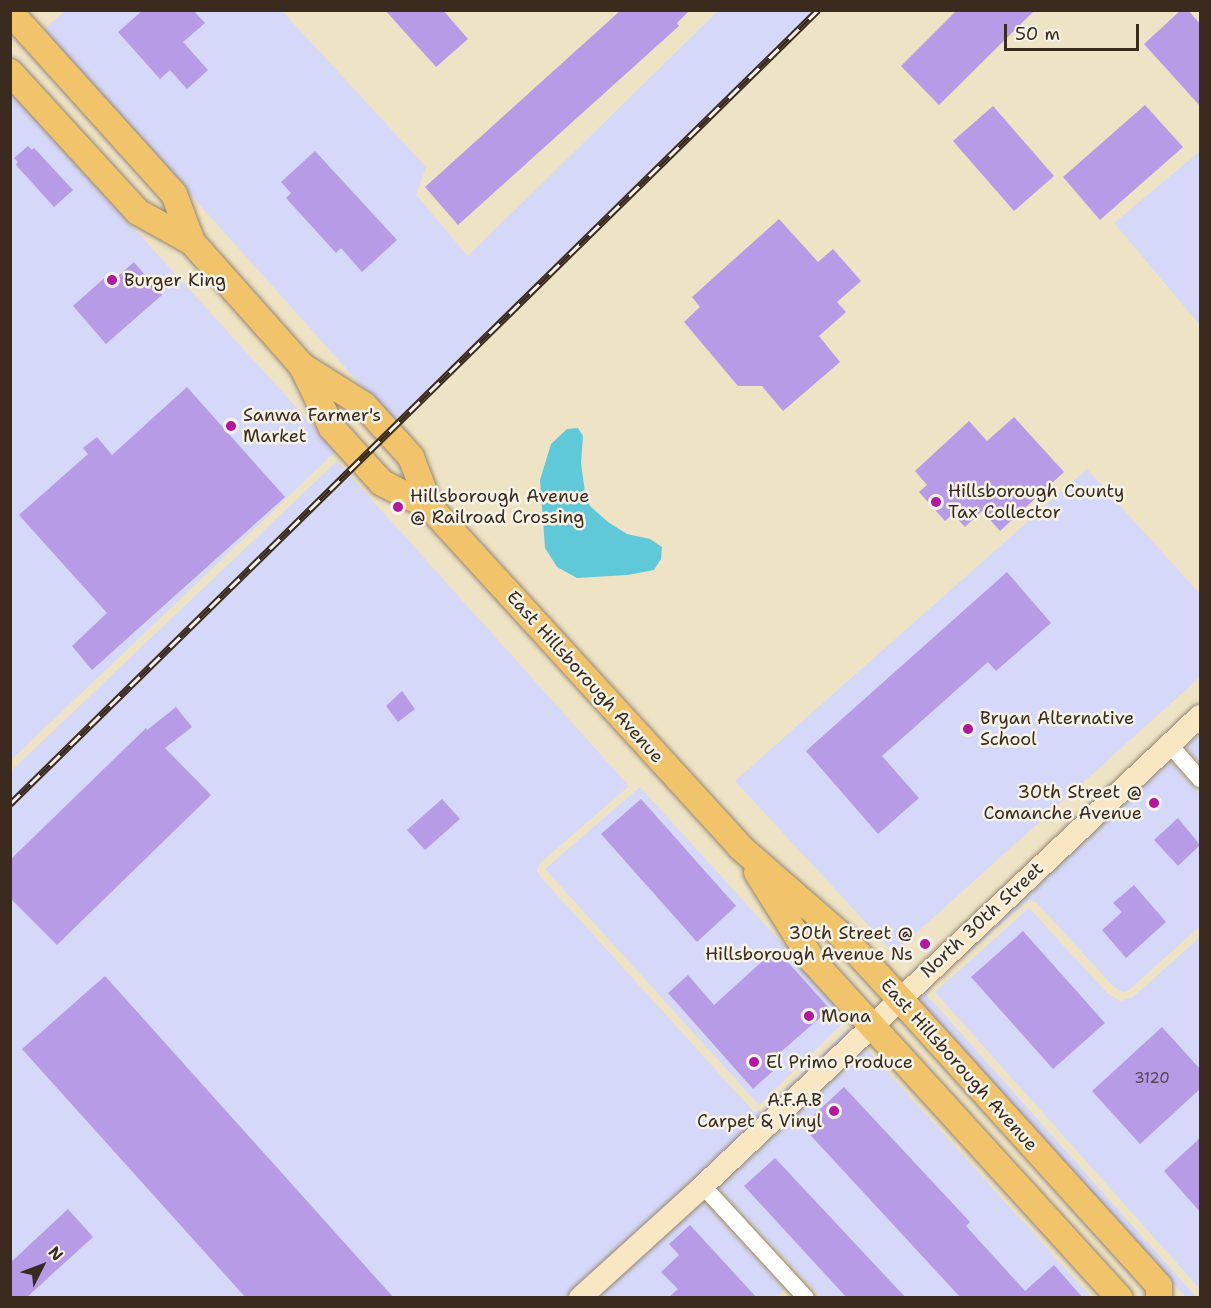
<!DOCTYPE html>
<style>
body{margin:0}
#map{position:relative;width:1211px;height:1308px;overflow:hidden;background:#eee3c5;font-family:"Shantell Sans",sans-serif}
div>[style]{position:absolute}
[style*='--x']{left:calc(var(--x)*1px);top:calc(var(--y)*1px);width:calc(var(--w)*1px);rotate:calc(var(--a)*1deg)}
.built>*{inset:0;background:#d5d8f9}
.water>*{inset:0;background:#5fc9d9}
.building>*{inset:0;background:#b79be6}
.roads{filter:drop-shadow(0 0 2px #948672) drop-shadow(0 0 2px #948672)}
.street>*{height:16px;margin:-8px;padding:0 8px;transform-origin:8px;border-radius:8px;background:#fff}
.secondary>*{height:22px;margin:-11px;padding:0 11px;transform-origin:11px;border-radius:11px;background:#f9e7c3}
.primary>*{height:26px;margin:-13px;padding:0 13px;transform-origin:13px;border-radius:13px;background:#f1c36a}
.rail>*{height:7px;margin-top:-3.5px;transform-origin:0;background:repeating-linear-gradient(90deg,#f7f3e8 0 14px,#3b2a1e 0 28px);box-sizing:border-box;border-block:2px solid #3b2a1e}
.dots>*{width:16px;height:16px;translate:-50% -50%;box-sizing:border-box;border:3px solid #f7f3e8;border-radius:50%}
span{translate:-50% -50%;white-space:nowrap;text-align:center;line-height:1.15;-webkit-text-stroke:5px #f7f3e8;paint-order:stroke}
.number-label{font-size:15px;color:#5a4650}
.number-label span{-webkit-text-stroke-width:0}
.poi-label{font-size:18px;color:#3b2a1e}
.left{translate:0 -50%;text-align:left}
.right{translate:-100% -50%;text-align:right}
.street-label{font-size:18px;color:#3b2a1e}
.frame{position:absolute;inset:0;border:12px solid #3b2a1e;pointer-events:none}
.north{position:absolute;left:12px;top:1236px;width:60px;height:60px;-webkit-text-stroke:4px #f7f3e8;paint-order:stroke;rotate:48deg;font-size:16px;font-weight:700;line-height:24px;text-align:center;color:#3b2a1e}
.north::after{content:'';display:block;margin:auto;width:21px;height:27px;background:#3b2a1e;clip-path:polygon(50% 0,100% 100%,50% 72%,0 100%)}
.scale{position:absolute;left:1004px;top:24px;width:135px;height:27px;box-sizing:border-box;border:3px solid #3b2a1e;border-top:0;padding-left:8px;font-size:18px;line-height:21px;white-space:nowrap;color:#3b2a1e;-webkit-text-stroke:4px #f7f3e8;paint-order:stroke}
</style>
<div id="map">
<div class="built">
<div style="clip-path:polygon(65px 11px,282px 11px,426px 167px,416px 195px,468px 256px,718px 11px,821px 11px,395px 423px,43px 30px)"></div>
<div style="clip-path:polygon(11px 93px,336px 451px,11px 760px)"></div>
<div style="clip-path:polygon(1200px 151px,1200px 325px,1114px 223px)"></div>
<div style="clip-path:polygon(337px 461px,629px 786px,540px 863px,537px 870px,539px 875px,754px 1112px,764px 1110px,848px 1029px,852px 1033px,697px 1179px,566px 1297px,11px 1298px,11px 771px)"></div>
<div style="clip-path:polygon(1087px 469px,1200px 594px,1200px 677px,894px 953px,735px 781px)"></div>
<div style="clip-path:polygon(1200px 733px,1200px 763px,1186px 747px)"></div>
<div style="clip-path:polygon(1170px 761px,1200px 794px,1200px 926px,1129px 990px,1123px 992px,1114px 987px,1036px 902px,1029px 900px,930px 986px,926px 994px,1196px 1297px,1186px 1297px,914px 997px)"></div>
<div style="clip-path:polygon(640px 787px,849px 1017px,759px 1105px,545px 869px)"></div>
<div style="clip-path:polygon(1029px 908px,1108px 994px,1121px 1001px,1133px 997px,1200px 937px,1200px 1289px,935px 992px)"></div>
<div style="clip-path:polygon(864px 1046px,1091px 1297px,821px 1297px,717px 1186px)"></div>
<div style="clip-path:polygon(702px 1200px,784px 1289px,776px 1298px,594px 1298px)"></div>
</div>
<div class="water">
<div style="clip-path:polygon(578px 428px,583px 436px,581px 463px,585px 492px,590px 506px,608px 522px,627px 534px,650px 539px,662px 547px,661px 559px,654px 570px,628px 575px,577px 578px,557px 567px,545px 548px,540px 480px,551px 444px,567px 429px)"></div>
</div>
<div class="building">
<div style="clip-path:polygon(143px 10px,193px 10px,205px 23px,183px 42px,208px 70px,187px 89px,170px 70px,160px 79px,118px 32px)"></div>
<div style="clip-path:polygon(385px 10px,443px 10px,468px 39px,436px 67px)"></div>
<div style="clip-path:polygon(621px 10px,690px 10px,677px 23px,679px 26px,458px 225px,425px 187px)"></div>
<div style="clip-path:polygon(957px 10px,1035px 10px,939px 105px,901px 66px)"></div>
<div style="clip-path:polygon(1181px 10px,1188px 10px,1200px 24px,1200px 106px,1144px 44px)"></div>
<div style="clip-path:polygon(1145px 105px,1183px 147px,1100px 220px,1063px 177px)"></div>
<div style="clip-path:polygon(993px 106px,1054px 176px,1014px 211px,953px 141px)"></div>
<div style="clip-path:polygon(28px 146px,32px 150px,34px 148px,73px 190px,54px 207px,16px 165px,18px 162px,14px 158px)"></div>
<div style="clip-path:polygon(315px 151px,397px 240px,362px 272px,341px 248px,336px 253px,286px 198px,291px 193px,281px 182px)"></div>
<div style="clip-path:polygon(779px 219px,818px 262px,833px 249px,861px 281px,837px 302px,846px 312px,819px 336px,840px 362px,783px 411px,762px 386px,738px 386px,684px 322px,700px 307px,692px 297px)"></div>
<div style="clip-path:polygon(134px 262px,162px 295px,106px 344px,73px 306px,111px 272px,116px 278px)"></div>
<div style="clip-path:polygon(187px 387px,285px 497px,92px 670px,72px 646px,107px 613px,19px 515px,88px 454px,83px 448px,97px 437px,112px 455px)"></div>
<div style="clip-path:polygon(1014px 417px,1064px 472px,1000px 531px,982px 511px,965px 527px,953px 514px,945px 521px,919px 492px,927px 485px,915px 471px,969px 421px,987px 441px)"></div>
<div style="clip-path:polygon(1007px 572px,1051px 623px,996px 671px,988px 662px,882px 756px,919px 798px,878px 834px,806px 751px)"></div>
<div style="clip-path:polygon(402px 691px,415px 709px,398px 722px,386px 706px)"></div>
<div style="clip-path:polygon(176px 707px,192px 727px,165px 748px,211px 795px,57px 945px,10px 898px,10px 860px,146px 728px,147px 730px)"></div>
<div style="clip-path:polygon(442px 799px,460px 819px,425px 850px,407px 830px)"></div>
<div style="clip-path:polygon(641px 799px,736px 906px,697px 942px,601px 834px)"></div>
<div style="clip-path:polygon(1178px 818px,1200px 845px,1178px 866px,1154px 840px)"></div>
<div style="clip-path:polygon(1134px 885px,1166px 922px,1126px 958px,1102px 930px,1122px 912px,1113px 903px)"></div>
<div style="clip-path:polygon(1023px 931px,1105px 1023px,1053px 1069px,971px 977px)"></div>
<div style="clip-path:polygon(776px 949px,830px 1009px,767px 1064px,773px 1071px,753px 1089px,668px 993px,688px 975px,714px 1005px)"></div>
<div style="clip-path:polygon(105px 976px,394px 1298px,246px 1298px,22px 1049px)"></div>
<div style="clip-path:polygon(1162px 1027px,1200px 1069px,1200px 1089px,1140px 1144px,1092px 1091px)"></div>
<div style="clip-path:polygon(844px 1087px,970px 1222px,966px 1226px,1025px 1291px,1054px 1265px,1083px 1298px,961px 1298px,802px 1126px)"></div>
<div style="clip-path:polygon(1200px 1138px,1200px 1212px,1164px 1171px)"></div>
<div style="clip-path:polygon(775px 1158px,906px 1298px,847px 1298px,744px 1186px)"></div>
<div style="clip-path:polygon(68px 1209px,93px 1237px,26px 1298px,10px 1298px,10px 1263px)"></div>
<div style="clip-path:polygon(690px 1225px,757px 1298px,668px 1298px,678px 1289px,661px 1272px,679px 1255px,669px 1244px)"></div>
</div>
<div class="roads">
<div class="street">
<div style="--x:1169;--y:744;--w:47;--a:48.5"></div>
<div style="--x:703;--y:1186;--w:152;--a:47.4"></div>
</div>
<div class="secondary">
<div style="--x:580;--y:1298;--w:166;--a:-42.3"></div>
<div style="--x:703;--y:1186;--w:684;--a:-43.4"></div>
</div>
<div class="primary">
<div style="--x:10;--y:12;--w:245;--a:48"></div>
<div style="--x:174;--y:194;--w:51;--a:69.4"></div>
<div style="--x:10;--y:72;--w:190;--a:47.6"></div>
<div style="--x:138;--y:212;--w:62;--a:29.1"></div>
<div style="--x:192;--y:242;--w:166;--a:48.4"></div>
<div style="--x:302;--y:366;--w:73;--a:32.2"></div>
<div style="--x:364;--y:405;--w:70;--a:47.9"></div>
<div style="--x:411;--y:457;--w:53;--a:69.2"></div>
<div style="--x:430;--y:507;--w:460;--a:47.6"></div>
<div style="--x:740;--y:847;--w:135;--a:41.1"></div>
<div style="--x:842;--y:936;--w:84;--a:47.4"></div>
<div style="--x:899;--y:998;--w:388;--a:47.9"></div>
<div style="--x:1159;--y:1286;--w:12;--a:90"></div>
<div style="--x:302;--y:366;--w:69;--a:64.2"></div>
<div style="--x:332;--y:428;--w:74;--a:47.7"></div>
<div style="--x:382;--y:483;--w:54;--a:26.6"></div>
<div style="--x:757;--y:872;--w:104;--a:58"></div>
<div style="--x:812;--y:960;--w:457;--a:47.7"></div>
</div>
</div>
<div class="rail">
<div style="--x:10;--y:804;--w:1133;--a:-44.5"></div>
</div>
<div class="dots">
<div style="left:112px;top:280px;background:#b5179e"></div>
<div style="left:231px;top:426px;background:#b5179e"></div>
<div style="left:936px;top:502px;background:#b5179e"></div>
<div style="left:398px;top:507px;background:#b5179e"></div>
<div style="left:968px;top:729px;background:#b5179e"></div>
<div style="left:1154px;top:803px;background:#b5179e"></div>
<div style="left:925px;top:944px;background:#b5179e"></div>
<div style="left:809px;top:1016px;background:#b5179e"></div>
<div style="left:754px;top:1062px;background:#b5179e"></div>
<div style="left:834px;top:1111px;background:#b5179e"></div>
</div>
<div class="number-label">
<span style="left:1152px;top:1079px">3120</span>
</div>
<div class="poi-label">
<span class="left" style="left:124px;top:280px">Burger King</span>
<span class="left" style="left:243px;top:426px">Sanwa Farmer's<br>Market</span>
<span class="left" style="left:948px;top:502px">Hillsborough County<br>Tax Collector</span>
<span class="left" style="left:410px;top:507px">Hillsborough Avenue<br>@ Railroad Crossing</span>
<span class="left" style="left:980px;top:729px">Bryan Alternative<br>School</span>
<span class="right" style="left:1142px;top:803px">30th Street @<br>Comanche Avenue</span>
<span class="right" style="left:913px;top:944px">30th Street @<br>Hillsborough Avenue Ns</span>
<span class="left" style="left:821px;top:1016px">Mona</span>
<span class="left" style="left:766px;top:1062px">El Primo Produce</span>
<span class="right" style="left:822px;top:1111px">A.F.A.B<br>Carpet &amp; Vinyl</span>
</div>
<div class="street-label">
<span style="left:585px;top:677px;rotate:48deg">East Hillsborough Avenue</span>
<span style="left:982px;top:920px;rotate:-43deg">North 30th Street</span>
<span style="left:959px;top:1065px;rotate:48deg">East Hillsborough Avenue</span>
</div>
<div class="frame"></div>
<div class="north">N</div>
<div class="scale">50 m</div>
</div>
